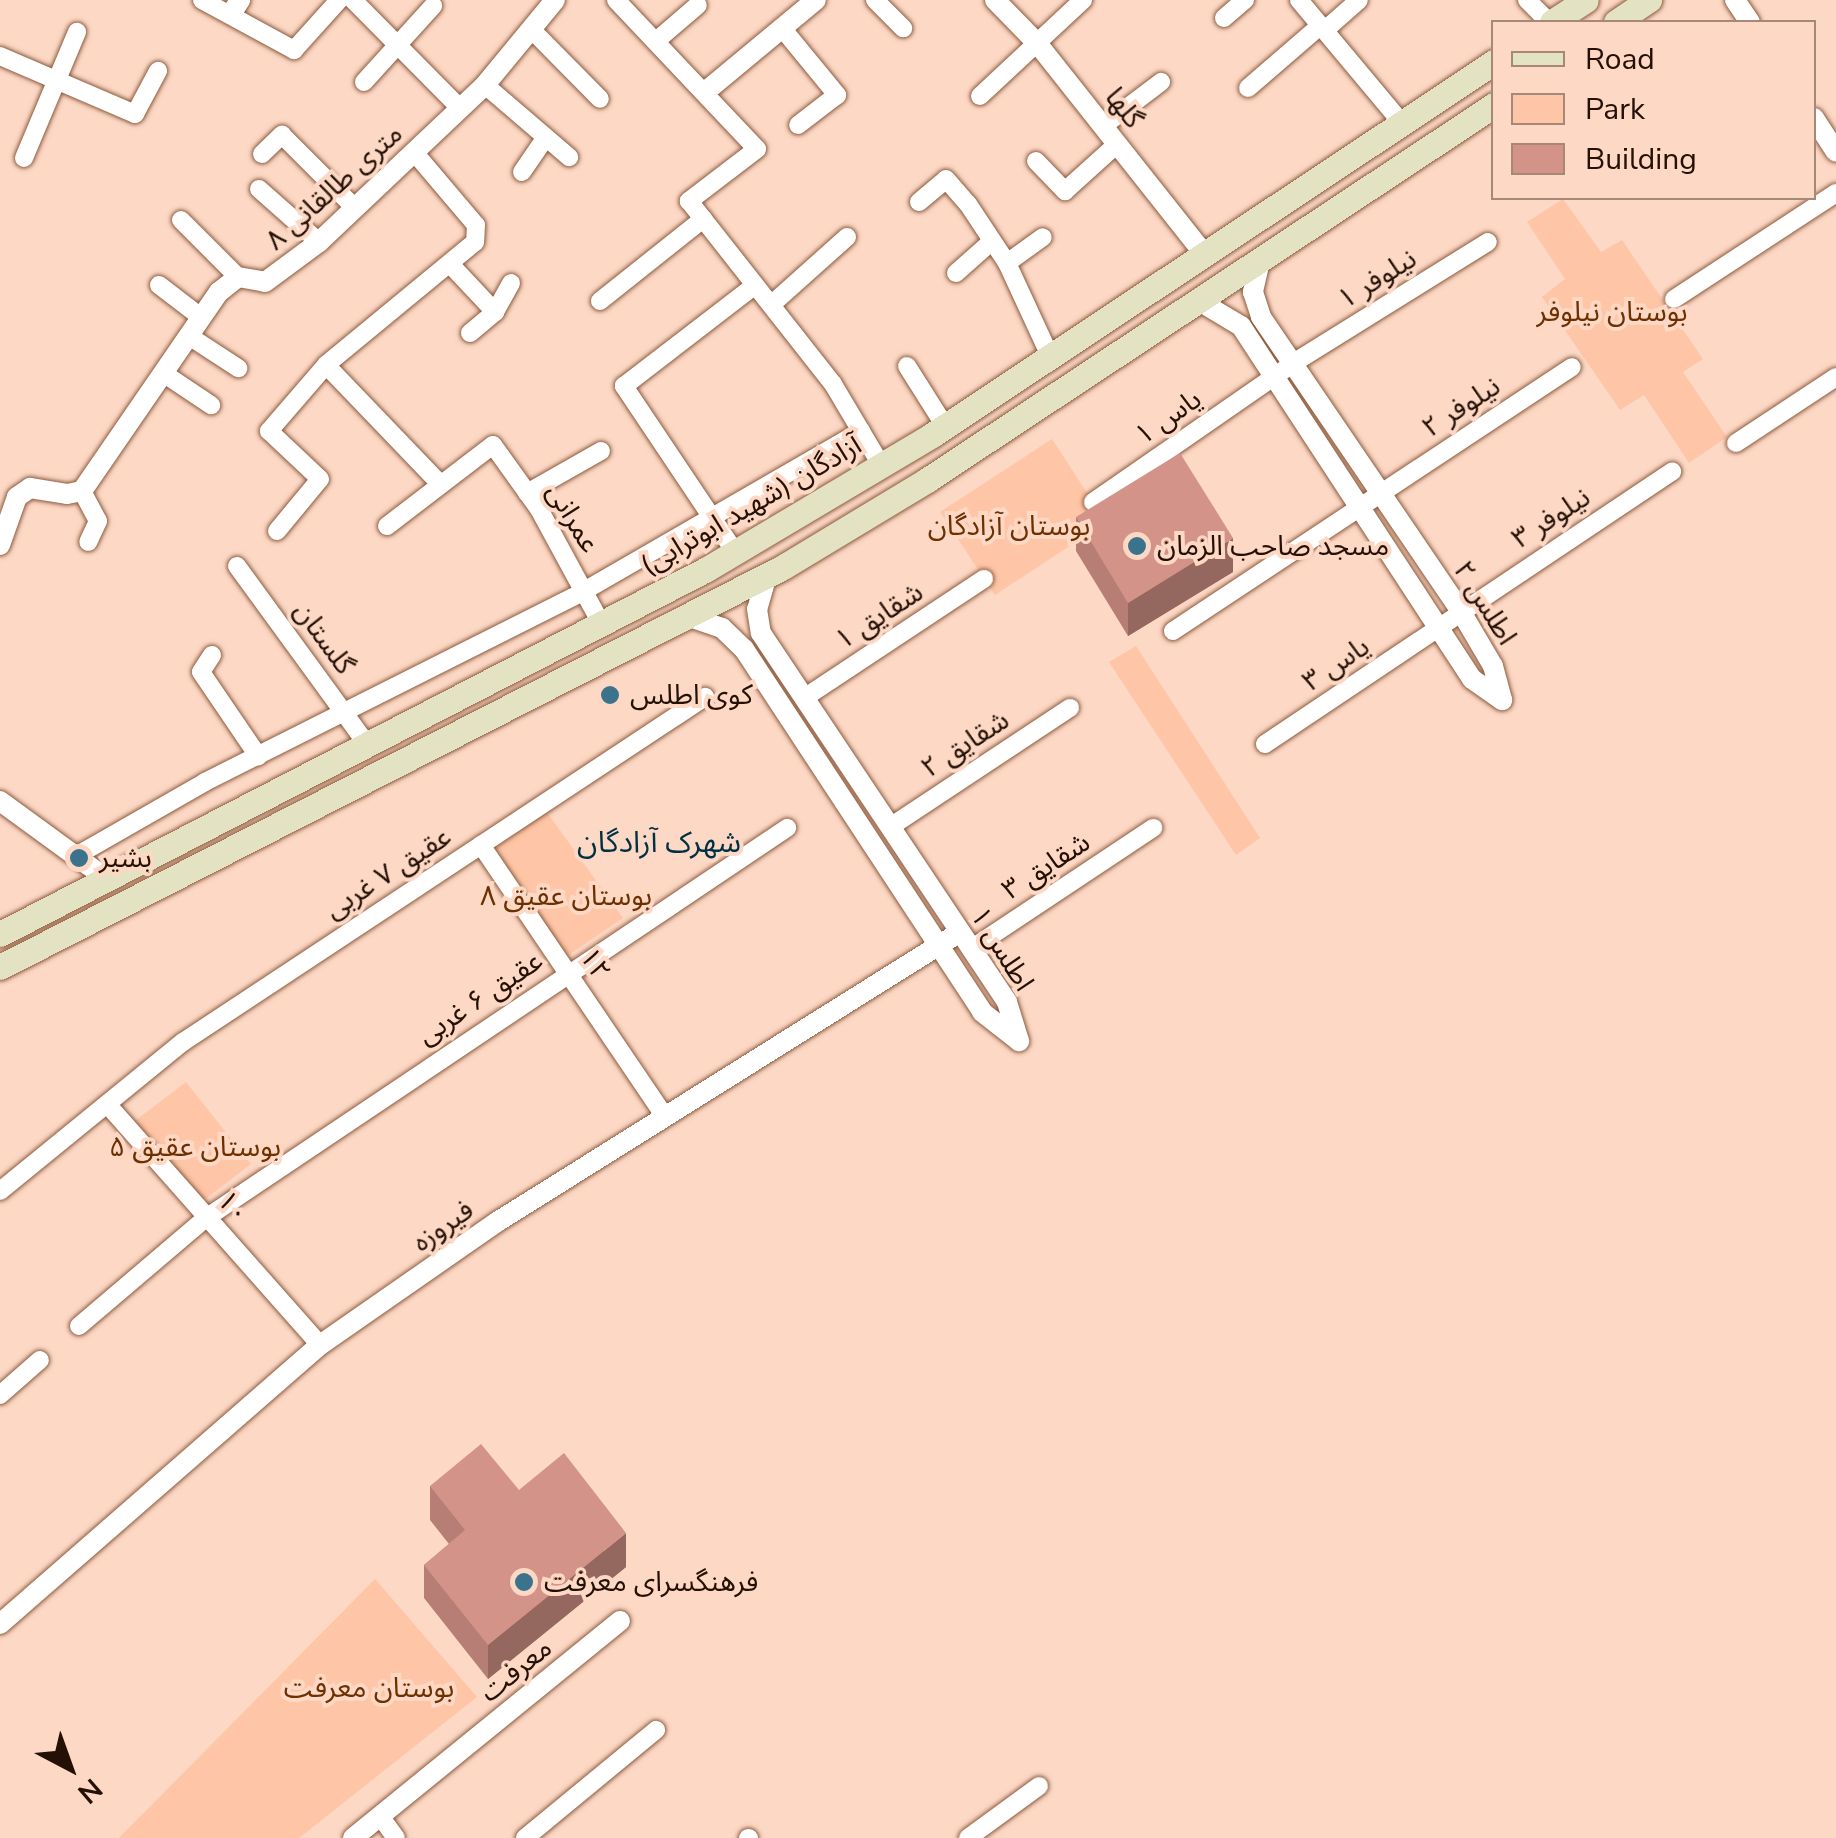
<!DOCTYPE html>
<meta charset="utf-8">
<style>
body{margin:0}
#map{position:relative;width:1836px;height:1838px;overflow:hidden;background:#fcd8c5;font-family:"Nunito Sans","Noto Sans Arabic",sans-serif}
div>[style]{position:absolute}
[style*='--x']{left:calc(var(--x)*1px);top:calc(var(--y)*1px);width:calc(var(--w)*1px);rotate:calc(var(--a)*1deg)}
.green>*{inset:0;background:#fec5a6}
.roads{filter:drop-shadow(0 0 2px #8d5a3c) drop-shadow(0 0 2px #8d5a3c)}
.minor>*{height:18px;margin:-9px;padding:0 9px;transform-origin:9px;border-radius:9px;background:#fff}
.tertiary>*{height:20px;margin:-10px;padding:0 10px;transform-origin:10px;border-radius:10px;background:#fff}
.secondary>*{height:25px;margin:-12.5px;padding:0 12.5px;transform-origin:12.5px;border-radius:12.5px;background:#e3e3c3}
.wall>*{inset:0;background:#b67e75}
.shaded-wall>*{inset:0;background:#94675f}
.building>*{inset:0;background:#d49388}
.dots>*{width:28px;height:28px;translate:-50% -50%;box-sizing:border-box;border:5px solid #fcd8c5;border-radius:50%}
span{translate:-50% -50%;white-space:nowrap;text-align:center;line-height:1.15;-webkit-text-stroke:8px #fcd8c5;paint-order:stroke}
.street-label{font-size:28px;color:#241005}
.park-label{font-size:28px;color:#6d3000}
.poi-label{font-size:28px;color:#241005}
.left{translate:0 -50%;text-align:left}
.neighbourhood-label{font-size:30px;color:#003043}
.legend{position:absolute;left:1491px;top:20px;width:325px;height:180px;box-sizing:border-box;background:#fcd8c5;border:2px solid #a68878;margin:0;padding:12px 18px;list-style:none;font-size:30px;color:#241005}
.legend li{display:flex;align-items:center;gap:20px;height:50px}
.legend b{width:50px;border:2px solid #a68878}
.north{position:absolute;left:20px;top:1718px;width:100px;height:100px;-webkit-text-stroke:8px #fcd8c5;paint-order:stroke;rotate:139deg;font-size:28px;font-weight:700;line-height:40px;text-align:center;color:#241005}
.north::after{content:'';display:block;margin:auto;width:35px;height:45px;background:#241005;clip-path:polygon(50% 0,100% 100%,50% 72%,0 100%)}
</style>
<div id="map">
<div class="green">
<div style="clip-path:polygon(1563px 199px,1601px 252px,1622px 240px,1703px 359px,1683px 372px,1727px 437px,1689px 463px,1644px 395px,1620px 410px,1542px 297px,1565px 279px,1527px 222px)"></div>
<div style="clip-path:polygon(1052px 439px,1106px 522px,995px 595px,940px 512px)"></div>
<div style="clip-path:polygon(1136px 646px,1260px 838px,1236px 855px,1109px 662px)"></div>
<div style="clip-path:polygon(546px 811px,623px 918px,567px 956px,494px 849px)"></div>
<div style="clip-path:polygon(186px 1082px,251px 1164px,199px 1204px,131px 1124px)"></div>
<div style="clip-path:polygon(375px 1579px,477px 1697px,299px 1838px,119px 1838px)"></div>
</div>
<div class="roads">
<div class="minor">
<div style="--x:202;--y:0;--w:105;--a:28.5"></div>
<div style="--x:294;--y:50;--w:67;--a:-48"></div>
<div style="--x:353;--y:0;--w:152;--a:45.3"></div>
<div style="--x:616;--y:0;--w:205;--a:46.6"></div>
<div style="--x:757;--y:149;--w:86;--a:142.6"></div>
<div style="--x:689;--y:201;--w:233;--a:51.8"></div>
<div style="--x:833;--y:384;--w:94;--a:59.3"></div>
<div style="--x:875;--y:0;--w:40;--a:45"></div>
<div style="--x:1299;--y:0;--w:160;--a:50.1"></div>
<div style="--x:1527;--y:0;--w:31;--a:45"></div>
<div style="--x:1224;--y:18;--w:28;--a:-41"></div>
<div style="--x:782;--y:28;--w:87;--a:50.6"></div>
<div style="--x:837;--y:95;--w:49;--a:142.4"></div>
<div style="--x:531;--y:29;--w:98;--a:45.4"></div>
<div style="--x:1325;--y:30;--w:45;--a:-41.4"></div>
<div style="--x:656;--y:41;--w:55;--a:-40.6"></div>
<div style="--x:0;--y:56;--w:147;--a:23.2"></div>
<div style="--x:135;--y:114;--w:49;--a:-61.9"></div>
<div style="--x:364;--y:82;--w:103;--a:-47.8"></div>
<div style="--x:485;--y:85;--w:111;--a:40.6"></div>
<div style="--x:1248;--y:88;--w:96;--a:-40.8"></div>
<div style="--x:980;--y:96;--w:141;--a:-43"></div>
<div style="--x:1103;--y:126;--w:73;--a:-37.2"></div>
<div style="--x:414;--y:152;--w:96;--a:49.7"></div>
<div style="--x:476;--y:225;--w:17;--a:93"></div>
<div style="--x:475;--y:242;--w:193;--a:140.5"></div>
<div style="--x:326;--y:365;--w:165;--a:46.2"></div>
<div style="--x:262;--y:154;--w:28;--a:-44"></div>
<div style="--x:282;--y:135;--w:103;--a:45"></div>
<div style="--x:24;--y:158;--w:137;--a:-67.2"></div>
<div style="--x:1036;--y:161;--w:42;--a:46"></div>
<div style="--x:1065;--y:191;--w:70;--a:-42.1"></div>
<div style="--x:522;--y:172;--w:42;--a:-55.6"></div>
<div style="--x:259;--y:189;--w:80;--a:41.5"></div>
<div style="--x:919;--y:202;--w:35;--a:-40"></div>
<div style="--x:946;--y:179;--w:33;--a:49"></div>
<div style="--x:968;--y:204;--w:71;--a:56.5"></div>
<div style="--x:1007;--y:263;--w:102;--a:65.2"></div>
<div style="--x:181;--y:220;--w:81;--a:45"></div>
<div style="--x:1007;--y:263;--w:44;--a:-35.8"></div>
<div style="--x:450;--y:264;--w:66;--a:46.8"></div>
<div style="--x:956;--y:273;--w:48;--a:-41.6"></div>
<div style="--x:159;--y:285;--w:54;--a:37.5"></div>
<div style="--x:1674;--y:299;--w:194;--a:-33.2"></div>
<div style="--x:600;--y:301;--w:132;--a:-38.5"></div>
<div style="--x:771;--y:305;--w:102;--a:-41.8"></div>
<div style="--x:470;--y:333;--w:33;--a:-40"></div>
<div style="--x:495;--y:312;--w:33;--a:-61"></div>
<div style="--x:189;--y:336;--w:59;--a:33.1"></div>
<div style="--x:907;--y:366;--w:71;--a:57.7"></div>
<div style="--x:163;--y:373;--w:58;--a:33.7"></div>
<div style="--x:1736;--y:443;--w:120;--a:-33.4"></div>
<div style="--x:82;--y:491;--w:34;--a:62"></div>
<div style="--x:98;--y:521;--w:23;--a:115"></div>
<div style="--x:527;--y:493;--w:85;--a:-29.6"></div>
<div style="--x:1093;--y:502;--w:246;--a:-34.7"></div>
<div style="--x:1295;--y:362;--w:227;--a:-31.9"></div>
<div style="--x:387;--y:526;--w:133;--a:-37.4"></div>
<div style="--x:493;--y:445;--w:79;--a:54.3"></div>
<div style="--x:539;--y:509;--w:130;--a:61.5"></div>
<div style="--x:277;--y:531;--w:67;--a:-50.4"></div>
<div style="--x:320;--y:479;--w:70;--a:-136.7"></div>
<div style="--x:269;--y:431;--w:87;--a:-49.2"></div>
<div style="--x:735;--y:552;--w:200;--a:-123.8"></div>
<div style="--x:624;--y:386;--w:165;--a:-37.6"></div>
<div style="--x:237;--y:566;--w:219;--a:53.9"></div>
<div style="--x:1173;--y:631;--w:478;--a:-33.5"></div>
<div style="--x:212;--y:655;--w:20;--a:123"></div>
<div style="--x:201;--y:672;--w:102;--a:55.8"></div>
<div style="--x:804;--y:698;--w:216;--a:-33.5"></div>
<div style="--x:1265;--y:744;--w:490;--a:-33.8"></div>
<div style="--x:890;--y:827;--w:216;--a:-33.5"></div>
<div style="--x:481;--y:845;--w:326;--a:55.9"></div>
<div style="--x:76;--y:856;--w:149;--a:-29.8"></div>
<div style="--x:205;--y:782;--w:424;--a:-26.7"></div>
<div style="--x:584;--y:591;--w:320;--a:-30"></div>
<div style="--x:971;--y:949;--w:219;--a:-33.6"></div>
<div style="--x:107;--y:1104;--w:322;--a:48.5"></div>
<div style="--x:0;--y:1191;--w:236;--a:-39.2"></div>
<div style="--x:183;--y:1042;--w:626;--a:-33.46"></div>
<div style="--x:79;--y:1326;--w:167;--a:-40.4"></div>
<div style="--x:206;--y:1218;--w:700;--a:-33.87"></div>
<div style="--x:0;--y:1395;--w:53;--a:-41.2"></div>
<div style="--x:380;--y:1816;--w:27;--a:54"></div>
<div style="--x:525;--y:1838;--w:170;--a:-39.5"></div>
<div style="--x:748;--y:1838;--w:1;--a:0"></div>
<div style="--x:968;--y:1838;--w:88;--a:-36.2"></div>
</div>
<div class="tertiary">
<div style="--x:995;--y:0;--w:60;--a:45.7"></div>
<div style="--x:1037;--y:43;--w:270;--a:51.6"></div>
<div style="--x:1735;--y:0;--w:27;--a:56"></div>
<div style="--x:231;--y:14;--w:17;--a:-57"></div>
<div style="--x:705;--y:92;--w:144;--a:-39.7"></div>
<div style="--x:1814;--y:118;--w:40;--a:57.1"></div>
<div style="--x:1260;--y:261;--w:32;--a:103"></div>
<div style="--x:1253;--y:292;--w:26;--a:72"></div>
<div style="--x:1261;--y:317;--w:354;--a:55.8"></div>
<div style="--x:1460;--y:610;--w:65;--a:59.5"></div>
<div style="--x:1493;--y:666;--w:35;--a:75"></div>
<div style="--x:1199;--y:301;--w:49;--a:30.8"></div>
<div style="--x:1241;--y:326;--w:422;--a:56.8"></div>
<div style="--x:1472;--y:679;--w:37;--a:35"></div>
<div style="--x:0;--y:545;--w:51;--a:-70.5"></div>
<div style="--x:17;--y:497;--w:16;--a:-35"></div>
<div style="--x:30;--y:488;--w:37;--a:9"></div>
<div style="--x:67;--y:494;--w:15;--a:-11"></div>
<div style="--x:82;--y:491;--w:242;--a:-55.5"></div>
<div style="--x:219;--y:292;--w:24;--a:-38"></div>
<div style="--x:238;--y:277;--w:27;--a:10"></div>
<div style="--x:265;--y:282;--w:67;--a:-36.5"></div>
<div style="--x:319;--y:242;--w:228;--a:-43.4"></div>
<div style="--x:485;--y:85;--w:110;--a:-50.5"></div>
<div style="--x:767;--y:575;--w:35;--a:106"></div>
<div style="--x:757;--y:609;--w:24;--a:81"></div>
<div style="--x:761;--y:633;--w:443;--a:56.3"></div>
<div style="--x:1007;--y:1002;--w:41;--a:72.9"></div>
<div style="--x:687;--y:616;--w:37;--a:19"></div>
<div style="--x:722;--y:628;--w:30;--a:44"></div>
<div style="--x:744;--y:649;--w:434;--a:56.7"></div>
<div style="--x:982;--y:1012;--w:47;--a:38.1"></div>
<div style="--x:0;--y:801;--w:132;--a:36.1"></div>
<div style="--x:0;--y:1624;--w:425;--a:-41.1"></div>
<div style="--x:320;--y:1345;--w:216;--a:-34.8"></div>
<div style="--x:497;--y:1222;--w:546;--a:-32.06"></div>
<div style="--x:353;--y:1838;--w:344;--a:-39.1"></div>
</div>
<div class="secondary">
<div style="--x:1552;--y:22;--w:40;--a:-32.9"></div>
<div style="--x:1616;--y:22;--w:40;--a:-34"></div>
<div style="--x:0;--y:934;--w:793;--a:-27.31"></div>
<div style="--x:705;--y:570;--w:264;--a:-30.7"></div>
<div style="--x:932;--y:435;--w:675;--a:-33.57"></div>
<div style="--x:0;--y:967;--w:879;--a:-27.06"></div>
<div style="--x:783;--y:567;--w:168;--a:-31.1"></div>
<div style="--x:927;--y:480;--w:680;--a:-33.48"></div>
</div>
</div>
<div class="wall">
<div style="clip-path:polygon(1076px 517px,1233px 572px,1128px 636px,1076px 551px)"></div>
<div style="clip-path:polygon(430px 1486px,519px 1490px,626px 1567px,488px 1679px,424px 1598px,424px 1565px,449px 1544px,430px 1520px)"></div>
</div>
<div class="shaded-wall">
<div style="clip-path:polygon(1233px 538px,1233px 572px,1128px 636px,1128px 603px)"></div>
<div style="clip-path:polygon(626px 1533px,626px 1567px,488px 1679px,488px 1645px)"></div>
</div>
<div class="building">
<div style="clip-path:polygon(1180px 453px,1233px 538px,1128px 603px,1076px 517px)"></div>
<div style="clip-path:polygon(481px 1444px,519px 1490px,564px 1453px,626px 1533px,488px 1645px,424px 1565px,465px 1530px,430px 1486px)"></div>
</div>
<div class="dots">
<div style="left:1137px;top:546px;background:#3b738d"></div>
<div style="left:610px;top:695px;background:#3b738d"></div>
<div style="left:79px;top:858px;background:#3b738d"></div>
<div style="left:524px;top:1582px;background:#3b738d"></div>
</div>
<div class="street-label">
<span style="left:1124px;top:108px;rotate:52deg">گلها</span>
<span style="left:334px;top:187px;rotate:-42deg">۸ متری طالقانی</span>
<span style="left:1377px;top:279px;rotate:-32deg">نیلوفر ۱</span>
<span style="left:1461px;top:407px;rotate:-33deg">نیلوفر ۲</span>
<span style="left:1168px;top:417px;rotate:-35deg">یاس ۱</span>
<span style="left:751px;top:505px;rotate:-30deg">آزادگان (شهید ابوترابی)</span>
<span style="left:573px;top:518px;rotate:59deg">عمرانی</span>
<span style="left:1551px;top:518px;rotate:-33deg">نیلوفر ۳</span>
<span style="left:1485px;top:603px;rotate:58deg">اطلس ۲</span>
<span style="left:879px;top:616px;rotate:-33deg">شقایق ۱</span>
<span style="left:324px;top:638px;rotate:54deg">گلستان</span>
<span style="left:1336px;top:664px;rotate:-34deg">یاس ۳</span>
<span style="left:965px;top:744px;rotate:-33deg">شقایق ۲</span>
<span style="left:1046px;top:866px;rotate:-33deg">شقایق ۳</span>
<span style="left:388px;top:873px;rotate:-33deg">عقیق ۷ غربی</span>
<span style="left:1002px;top:949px;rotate:58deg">اطلس ۱</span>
<span style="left:595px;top:964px;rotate:56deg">۱۲</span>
<span style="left:480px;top:998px;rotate:-34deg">عقیق ۶ غربی</span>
<span style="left:233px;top:1207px;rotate:48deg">۱۰</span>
<span style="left:443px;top:1226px;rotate:-35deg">فیروزه</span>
<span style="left:516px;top:1670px;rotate:-39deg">معرفت</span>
</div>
<div class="park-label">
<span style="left:1612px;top:312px">بوستان نیلوفر</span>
<span style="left:1009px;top:526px">بوستان آزادگان</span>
<span style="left:566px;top:896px">بوستان عقیق ۸</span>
<span style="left:195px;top:1147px">بوستان عقیق ۵</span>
<span style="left:369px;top:1688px">بوستان معرفت</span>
</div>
<div class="poi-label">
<span class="left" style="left:1157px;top:546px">مسجد صاحب الزمان</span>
<span class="left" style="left:630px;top:695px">کوی اطلس</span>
<span class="left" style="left:99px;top:858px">بشیر</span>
<span class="left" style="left:544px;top:1582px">فرهنگسرای معرفت</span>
</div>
<div class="neighbourhood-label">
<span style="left:659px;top:843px">شهرک آزادگان</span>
</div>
<ul class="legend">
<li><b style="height:12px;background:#e3e3c3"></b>Road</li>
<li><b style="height:28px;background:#fec5a6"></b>Park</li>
<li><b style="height:28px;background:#d49388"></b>Building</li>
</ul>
<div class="north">N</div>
</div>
